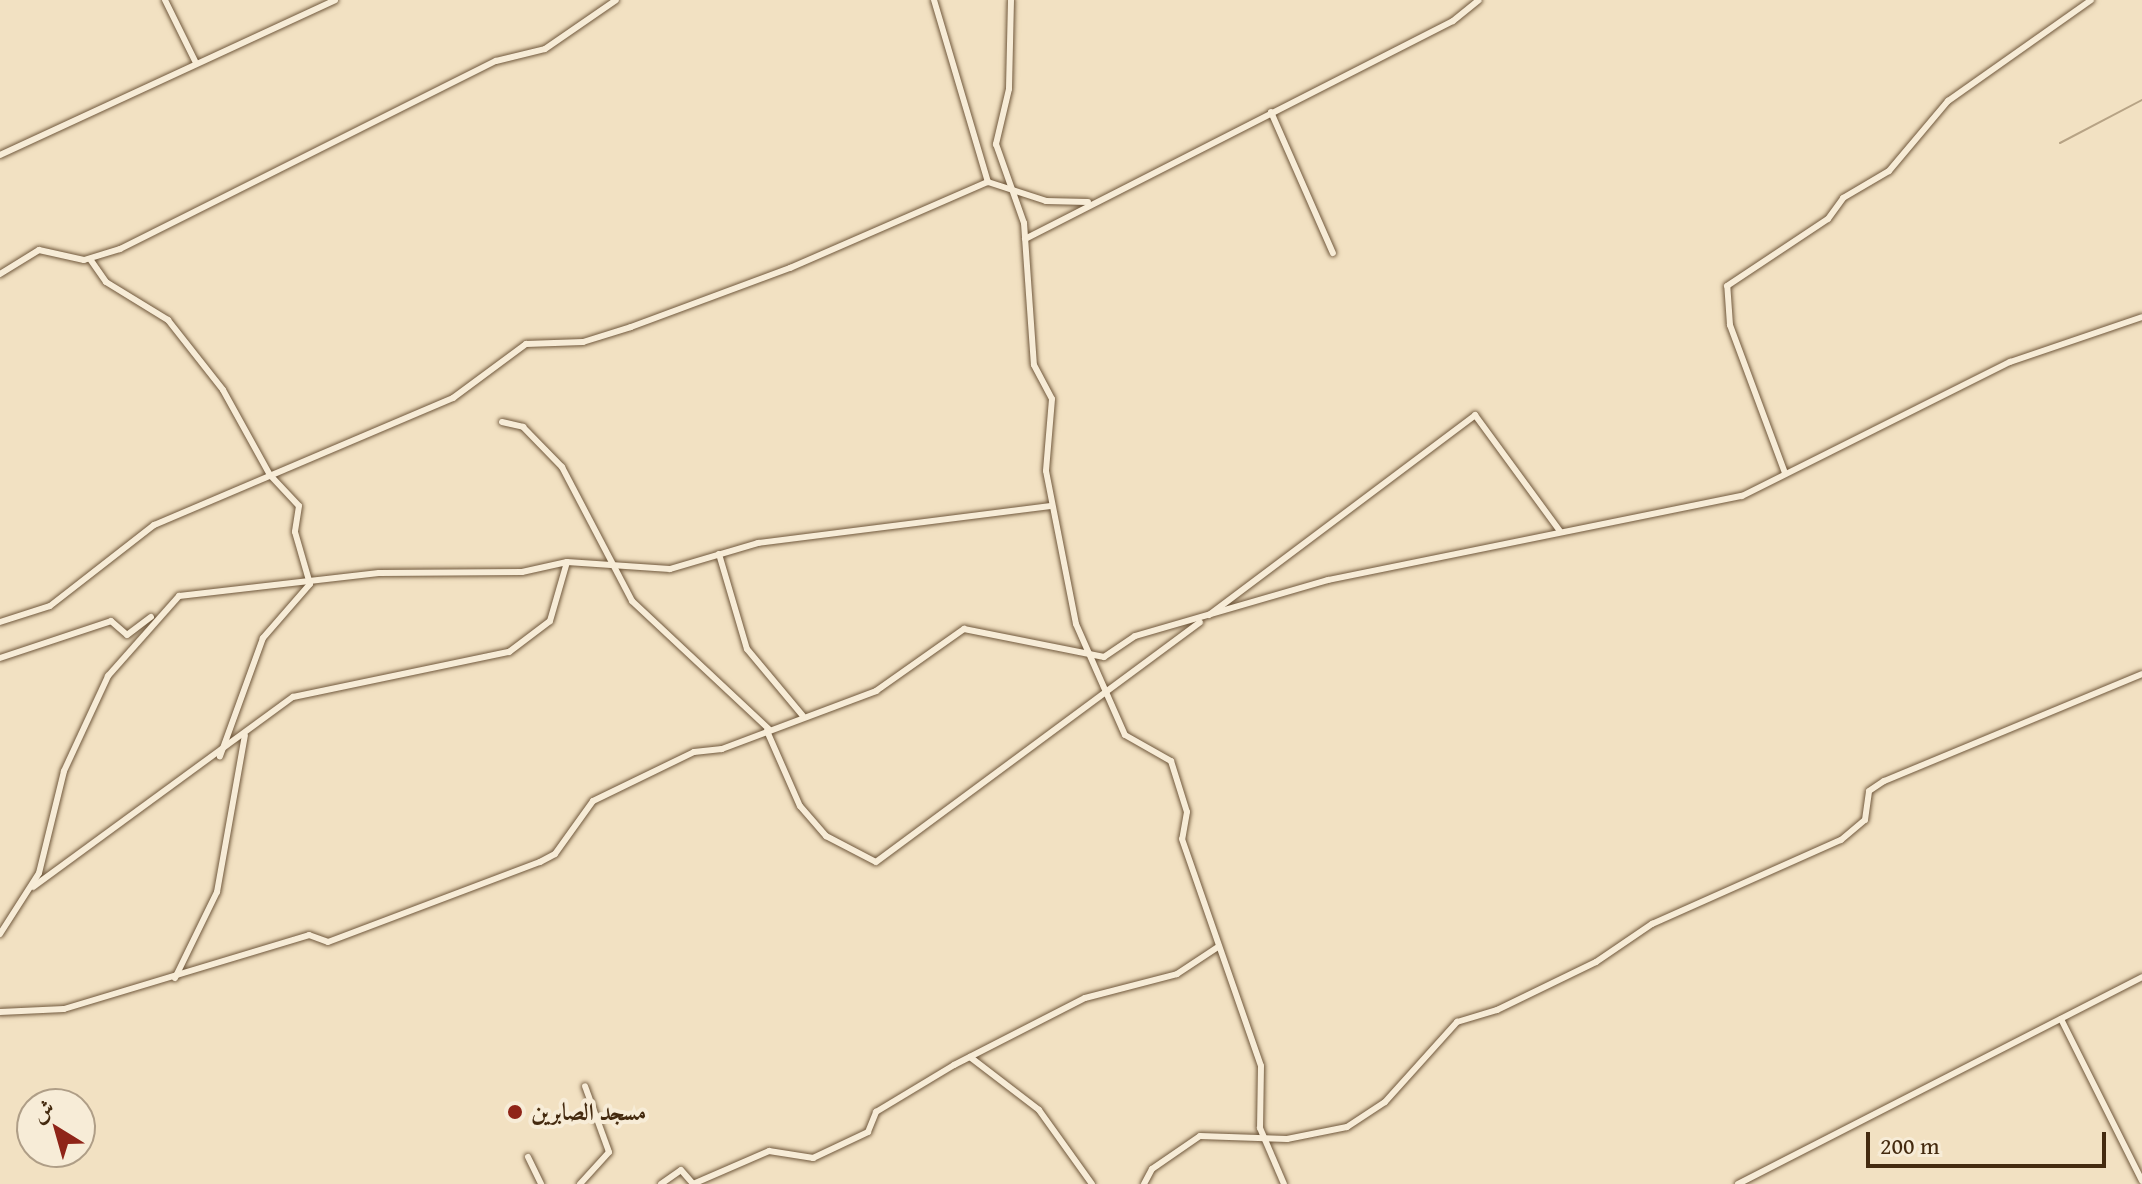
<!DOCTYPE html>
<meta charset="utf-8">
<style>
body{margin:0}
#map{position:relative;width:2142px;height:1184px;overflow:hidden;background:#f2e1c2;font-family:"Gentium Book Plus",Amiri,serif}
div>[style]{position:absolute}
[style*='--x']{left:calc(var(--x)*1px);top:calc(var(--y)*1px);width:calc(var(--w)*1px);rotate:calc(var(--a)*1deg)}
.stream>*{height:2px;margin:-1px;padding:0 1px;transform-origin:1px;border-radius:1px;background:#b7a385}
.roads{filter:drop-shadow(0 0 2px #70583c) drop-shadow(0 0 2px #70583c)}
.street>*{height:6px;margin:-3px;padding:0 3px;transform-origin:3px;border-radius:3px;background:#f7ecd7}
.dots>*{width:22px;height:22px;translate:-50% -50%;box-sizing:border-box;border:4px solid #f7ecd7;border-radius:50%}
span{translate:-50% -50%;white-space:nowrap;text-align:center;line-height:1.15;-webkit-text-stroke:8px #f7ecd7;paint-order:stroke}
.poi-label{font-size:24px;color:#442a0f;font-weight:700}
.left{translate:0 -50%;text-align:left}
.north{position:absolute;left:16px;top:1088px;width:80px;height:80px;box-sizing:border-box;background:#f7ecd7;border:2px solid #af9e87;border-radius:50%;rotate:323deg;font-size:22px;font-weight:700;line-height:32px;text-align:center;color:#442a0f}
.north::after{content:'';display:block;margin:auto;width:28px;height:36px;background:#8f2418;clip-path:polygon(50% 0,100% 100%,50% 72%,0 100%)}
.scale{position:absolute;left:1866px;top:1132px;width:240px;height:36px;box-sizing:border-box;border:4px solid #442a0f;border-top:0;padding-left:10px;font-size:24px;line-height:28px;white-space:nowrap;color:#442a0f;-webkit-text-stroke:6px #f7ecd7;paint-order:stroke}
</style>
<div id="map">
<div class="stream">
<div style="--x:2060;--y:143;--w:93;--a:-27.7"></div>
</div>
<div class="roads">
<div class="street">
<div style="--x:165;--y:0;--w:68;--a:63.8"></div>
<div style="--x:934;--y:0;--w:190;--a:73.5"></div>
<div style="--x:1011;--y:0;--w:89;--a:91.3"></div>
<div style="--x:1009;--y:89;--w:57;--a:103.3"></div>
<div style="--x:996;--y:144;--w:84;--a:70.5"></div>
<div style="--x:1024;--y:223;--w:142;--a:86"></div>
<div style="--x:1034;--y:365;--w:38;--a:62"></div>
<div style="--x:1052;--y:399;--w:72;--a:94.8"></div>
<div style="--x:1046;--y:471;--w:156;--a:78.9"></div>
<div style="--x:1076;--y:624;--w:121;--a:66.2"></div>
<div style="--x:1125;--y:735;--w:53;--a:29.5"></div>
<div style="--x:1171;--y:761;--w:53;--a:72.6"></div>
<div style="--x:1187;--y:812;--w:27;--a:100"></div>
<div style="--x:1182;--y:839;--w:240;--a:70.8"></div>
<div style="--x:1261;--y:1066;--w:62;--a:90.9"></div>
<div style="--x:1260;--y:1128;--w:61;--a:66.8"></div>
<div style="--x:1271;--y:112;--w:154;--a:66.3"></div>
<div style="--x:0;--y:155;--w:369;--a:-24.8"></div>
<div style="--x:1025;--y:239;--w:480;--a:-27"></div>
<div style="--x:1453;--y:21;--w:33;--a:-39"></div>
<div style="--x:90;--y:259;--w:28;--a:55"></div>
<div style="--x:106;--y:282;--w:73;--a:31.5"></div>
<div style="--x:168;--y:320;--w:89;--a:51.8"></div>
<div style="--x:223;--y:390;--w:97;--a:61.1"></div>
<div style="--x:270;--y:475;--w:42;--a:46.9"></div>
<div style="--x:299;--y:506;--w:26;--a:99"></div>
<div style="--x:295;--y:532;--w:54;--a:73.9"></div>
<div style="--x:310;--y:584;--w:72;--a:131"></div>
<div style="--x:263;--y:638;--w:126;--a:110"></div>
<div style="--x:0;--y:274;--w:46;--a:-31.6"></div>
<div style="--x:39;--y:250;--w:46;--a:12.5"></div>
<div style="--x:84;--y:260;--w:38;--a:-17"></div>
<div style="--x:120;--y:249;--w:420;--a:-26.6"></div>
<div style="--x:496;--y:61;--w:50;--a:-13.8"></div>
<div style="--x:545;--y:49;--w:86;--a:-34.6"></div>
<div style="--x:502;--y:422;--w:22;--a:13"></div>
<div style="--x:523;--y:427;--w:56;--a:45.7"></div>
<div style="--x:562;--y:467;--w:151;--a:62.4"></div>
<div style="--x:632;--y:601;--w:189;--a:43.1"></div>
<div style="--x:1785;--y:473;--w:158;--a:-110.4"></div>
<div style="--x:1730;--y:325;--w:39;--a:-94"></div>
<div style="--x:1727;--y:286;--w:121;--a:-33.6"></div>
<div style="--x:1828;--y:219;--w:26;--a:-54"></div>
<div style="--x:1843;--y:198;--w:53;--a:-30.4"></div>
<div style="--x:1889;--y:171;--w:92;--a:-49.9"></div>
<div style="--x:1948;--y:101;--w:175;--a:-35.2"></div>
<div style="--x:719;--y:554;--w:99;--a:73.6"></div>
<div style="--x:747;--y:649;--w:87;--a:50.1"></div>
<div style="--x:1209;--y:615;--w:333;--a:-36.9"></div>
<div style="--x:1475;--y:415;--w:144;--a:53.8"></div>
<div style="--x:0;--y:622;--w:52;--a:-17.7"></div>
<div style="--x:50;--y:606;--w:132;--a:-37.9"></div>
<div style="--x:154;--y:525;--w:325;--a:-23"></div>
<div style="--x:453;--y:398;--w:91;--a:-36.5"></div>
<div style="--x:526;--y:344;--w:57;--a:-2"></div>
<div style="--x:583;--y:342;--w:50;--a:-17.4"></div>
<div style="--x:631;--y:327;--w:170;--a:-20.4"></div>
<div style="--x:790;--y:268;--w:216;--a:-23.5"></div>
<div style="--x:988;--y:182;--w:61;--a:18.1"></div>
<div style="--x:1046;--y:201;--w:42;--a:1.4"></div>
<div style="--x:0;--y:658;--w:117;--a:-18.4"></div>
<div style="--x:111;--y:621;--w:21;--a:41"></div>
<div style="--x:127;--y:635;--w:30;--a:-37"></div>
<div style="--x:767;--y:731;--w:82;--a:66.3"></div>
<div style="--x:800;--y:806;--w:40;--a:49"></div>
<div style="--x:826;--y:836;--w:56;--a:27.5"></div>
<div style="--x:876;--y:862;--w:403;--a:-36.5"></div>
<div style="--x:33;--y:887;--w:322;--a:-36.2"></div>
<div style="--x:293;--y:697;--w:221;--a:-11.8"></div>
<div style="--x:509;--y:652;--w:51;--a:-37.1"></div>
<div style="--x:550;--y:621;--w:61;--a:-73.9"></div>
<div style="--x:0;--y:934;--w:72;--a:-57.4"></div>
<div style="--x:39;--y:873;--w:105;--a:-76.2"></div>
<div style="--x:64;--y:771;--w:105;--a:-65.1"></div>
<div style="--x:108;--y:676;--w:107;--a:-48.4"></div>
<div style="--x:179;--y:596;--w:201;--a:-6.6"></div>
<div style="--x:379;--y:573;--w:143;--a:-0.4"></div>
<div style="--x:522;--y:572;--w:46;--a:-12.5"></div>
<div style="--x:567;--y:562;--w:103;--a:3.9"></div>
<div style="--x:670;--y:569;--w:92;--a:-16.5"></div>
<div style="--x:758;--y:543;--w:296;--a:-7.2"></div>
<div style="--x:175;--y:978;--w:96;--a:-64"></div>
<div style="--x:217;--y:892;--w:159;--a:-79.9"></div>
<div style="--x:0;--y:1012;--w:64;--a:-2.7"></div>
<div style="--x:64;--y:1009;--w:256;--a:-16.8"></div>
<div style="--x:309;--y:935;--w:20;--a:20"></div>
<div style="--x:328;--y:942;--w:227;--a:-20.7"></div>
<div style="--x:540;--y:862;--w:17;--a:-28"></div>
<div style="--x:555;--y:854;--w:65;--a:-54.4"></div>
<div style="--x:593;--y:801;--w:112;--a:-25.9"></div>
<div style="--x:694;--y:752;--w:28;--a:-6"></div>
<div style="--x:722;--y:749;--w:165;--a:-20.6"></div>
<div style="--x:876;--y:691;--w:108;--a:-35.2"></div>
<div style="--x:964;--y:629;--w:143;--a:11.3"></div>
<div style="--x:1104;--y:657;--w:37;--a:-34"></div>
<div style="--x:1135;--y:636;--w:201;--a:-16.2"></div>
<div style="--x:1328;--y:580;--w:422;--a:-11.5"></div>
<div style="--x:1742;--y:496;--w:300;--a:-26.6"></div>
<div style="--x:2010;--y:362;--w:139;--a:-18.8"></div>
<div style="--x:2061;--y:1019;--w:181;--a:63.4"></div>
<div style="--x:970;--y:1057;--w:87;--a:37.5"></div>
<div style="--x:1039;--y:1110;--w:91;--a:54.4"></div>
<div style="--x:528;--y:1157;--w:30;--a:64"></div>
<div style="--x:580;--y:1184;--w:43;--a:-47.8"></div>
<div style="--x:609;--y:1152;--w:70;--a:-110"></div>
<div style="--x:661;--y:1184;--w:24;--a:-35"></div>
<div style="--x:681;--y:1170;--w:18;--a:49"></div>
<div style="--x:693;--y:1184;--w:83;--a:-23.5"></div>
<div style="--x:769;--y:1151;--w:45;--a:9"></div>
<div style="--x:813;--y:1158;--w:61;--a:-25.3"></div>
<div style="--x:868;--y:1132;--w:22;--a:-68"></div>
<div style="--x:876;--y:1112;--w:91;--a:-31.1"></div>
<div style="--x:954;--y:1065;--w:147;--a:-27.1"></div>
<div style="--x:1085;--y:998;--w:95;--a:-14.6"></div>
<div style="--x:1177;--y:974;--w:49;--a:-33.4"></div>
<div style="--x:1144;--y:1184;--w:17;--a:-62"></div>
<div style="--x:1152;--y:1169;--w:58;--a:-34.5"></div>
<div style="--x:1200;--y:1136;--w:87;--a:2"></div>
<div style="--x:1287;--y:1139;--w:61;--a:-11.3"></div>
<div style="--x:1347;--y:1127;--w:45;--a:-33.3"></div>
<div style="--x:1385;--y:1102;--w:108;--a:-48"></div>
<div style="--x:1457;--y:1022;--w:42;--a:-16.7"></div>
<div style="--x:1497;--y:1010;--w:110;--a:-25.9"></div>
<div style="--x:1596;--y:962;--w:68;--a:-34.2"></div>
<div style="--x:1652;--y:924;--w:207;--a:-24"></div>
<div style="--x:1841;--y:840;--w:31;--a:-40"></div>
<div style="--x:1865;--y:820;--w:29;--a:-82"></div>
<div style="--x:1869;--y:791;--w:18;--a:-34"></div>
<div style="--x:1884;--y:781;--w:279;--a:-22.5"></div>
<div style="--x:1738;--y:1184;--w:454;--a:-27.1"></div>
</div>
</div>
<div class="dots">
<div style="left:515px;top:1112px;background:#8f2418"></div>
</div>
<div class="poi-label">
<span class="left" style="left:531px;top:1112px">مسجد الصابرين</span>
</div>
<div class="north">ش</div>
<div class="scale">200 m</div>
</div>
